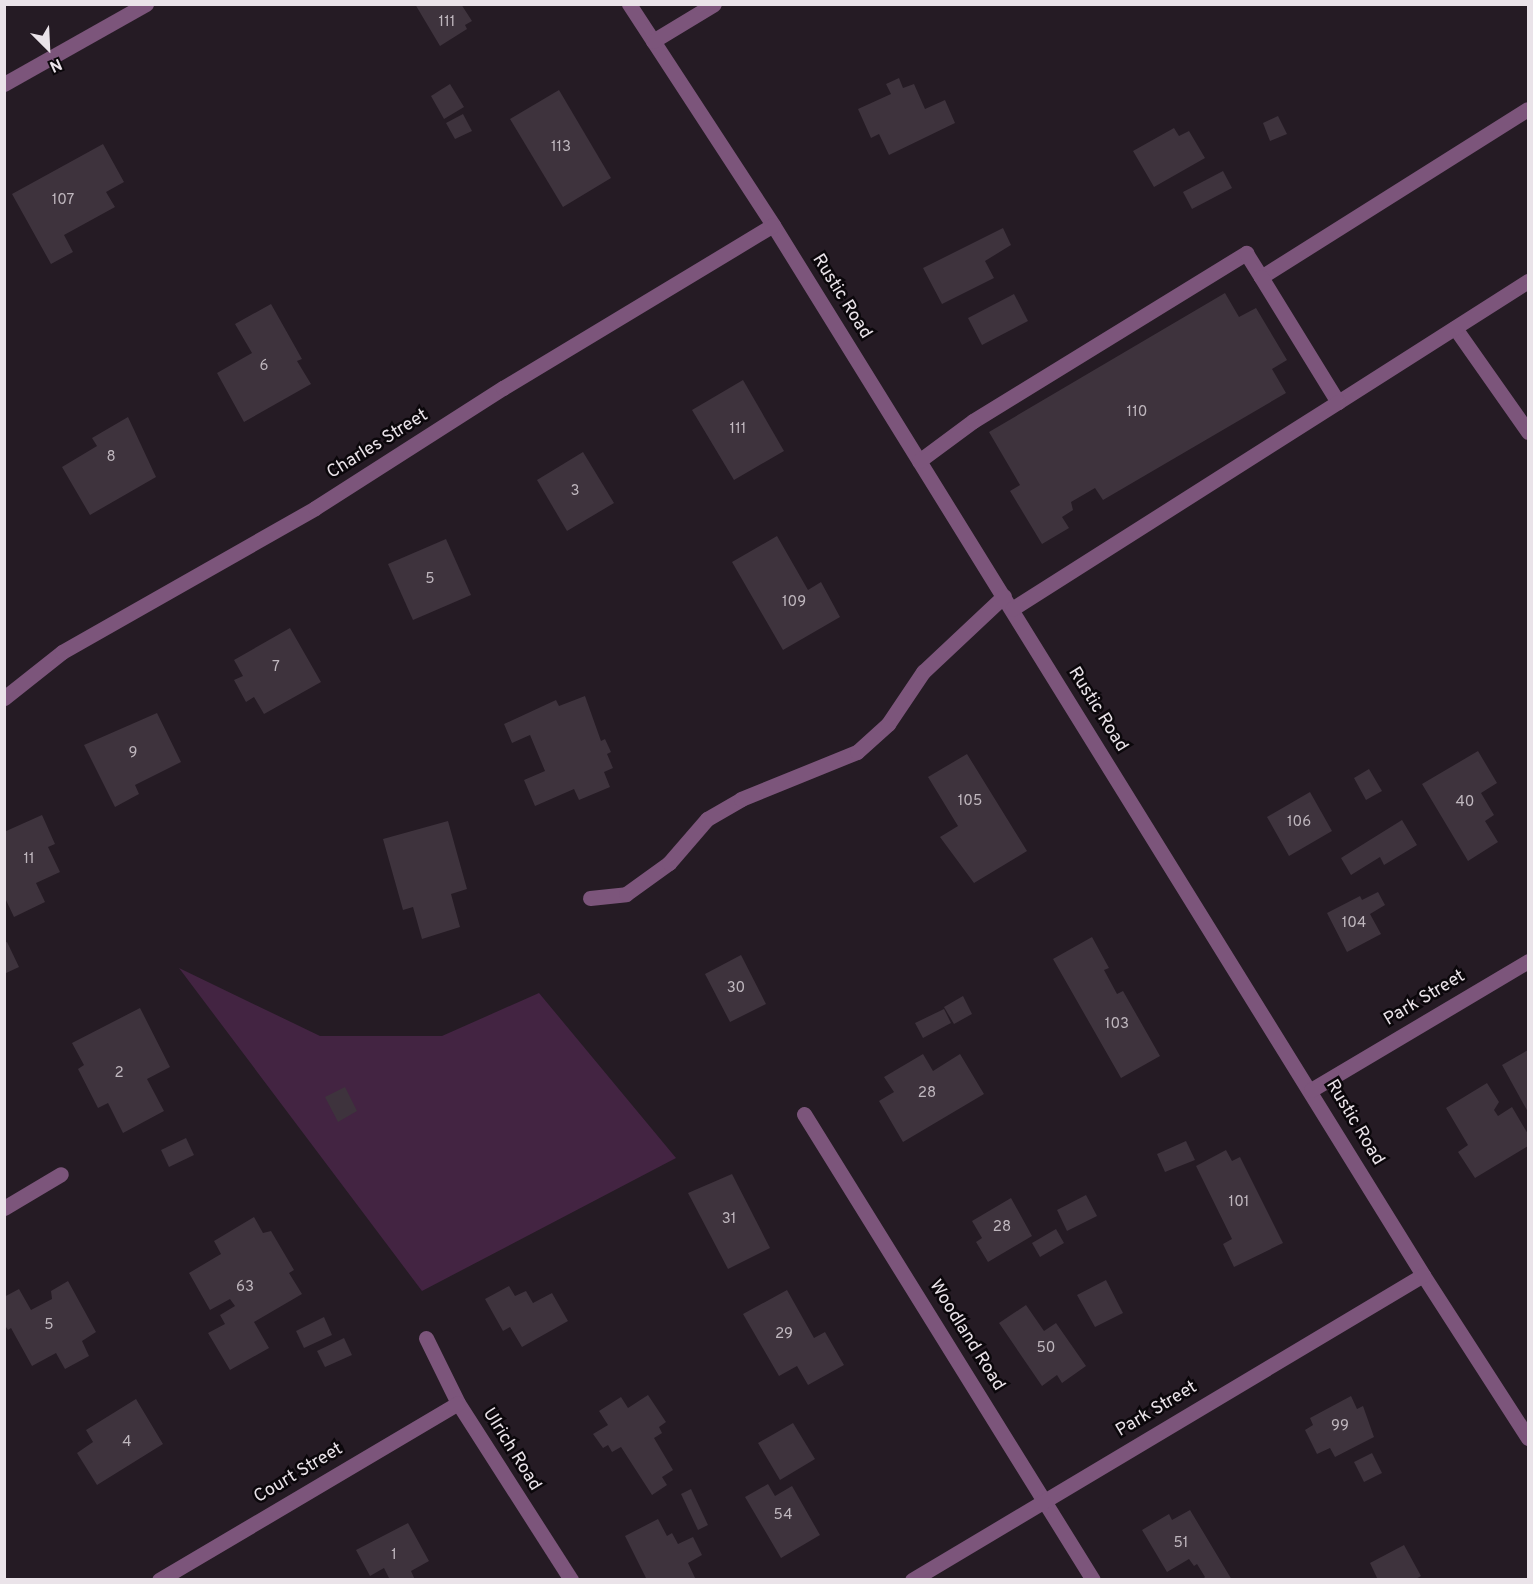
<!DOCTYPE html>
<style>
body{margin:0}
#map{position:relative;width:1533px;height:1584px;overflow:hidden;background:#251b24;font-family:Overpass,sans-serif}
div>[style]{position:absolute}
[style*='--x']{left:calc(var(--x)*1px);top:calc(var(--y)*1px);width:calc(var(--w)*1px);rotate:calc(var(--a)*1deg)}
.green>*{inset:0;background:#432442}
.building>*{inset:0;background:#3e333d}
.minor>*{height:15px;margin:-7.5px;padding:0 7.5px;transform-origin:7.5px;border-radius:7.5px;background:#7c557b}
span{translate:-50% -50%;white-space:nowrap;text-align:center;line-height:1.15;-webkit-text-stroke:5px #0b070b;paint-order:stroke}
.number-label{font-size:15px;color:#bfb7be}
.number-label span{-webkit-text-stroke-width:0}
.street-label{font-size:18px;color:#eae3e9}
.frame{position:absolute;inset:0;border:6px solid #eae3e9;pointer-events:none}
.north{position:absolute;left:18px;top:18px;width:60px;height:60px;-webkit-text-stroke:4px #0b070b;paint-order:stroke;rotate:156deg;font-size:16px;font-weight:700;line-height:24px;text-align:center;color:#eae3e9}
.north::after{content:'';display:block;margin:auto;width:21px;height:27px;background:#eae3e9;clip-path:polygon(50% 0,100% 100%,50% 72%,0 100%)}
</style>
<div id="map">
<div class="green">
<div style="clip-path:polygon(179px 968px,320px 1036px,442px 1036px,539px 993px,676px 1158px,422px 1291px)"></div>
</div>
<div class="building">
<div style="clip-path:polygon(415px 4px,461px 4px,472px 21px,465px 25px,467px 29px,440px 46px)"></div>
<div style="clip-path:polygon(899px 78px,903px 88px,914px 84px,925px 109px,945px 100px,955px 123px,889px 155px,879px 134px,871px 138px,858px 109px,891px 94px,886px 84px)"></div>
<div style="clip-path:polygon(450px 84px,464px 107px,444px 119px,431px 96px)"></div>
<div style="clip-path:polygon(559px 90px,611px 178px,563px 207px,510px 119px)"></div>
<div style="clip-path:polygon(463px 114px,472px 131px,455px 139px,446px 123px)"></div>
<div style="clip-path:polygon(1278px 116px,1287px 134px,1270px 141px,1263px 123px)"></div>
<div style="clip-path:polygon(1174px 128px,1179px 136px,1189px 131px,1205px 158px,1154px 187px,1133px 151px)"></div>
<div style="clip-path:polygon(103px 144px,124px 182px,106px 192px,115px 207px,64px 235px,73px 252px,51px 264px,12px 194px)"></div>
<div style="clip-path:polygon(1223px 171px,1232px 188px,1192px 209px,1183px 192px)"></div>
<div style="clip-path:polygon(1003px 228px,1011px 245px,985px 261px,994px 278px,942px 304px,923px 268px)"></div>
<div style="clip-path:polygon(1225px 293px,1239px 317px,1256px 308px,1287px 360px,1272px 369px,1286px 393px,1103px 500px,1095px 488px,1071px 502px,1073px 510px,1062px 517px,1069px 528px,1042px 544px,1010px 491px,1020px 485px,989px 432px)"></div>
<div style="clip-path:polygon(1014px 294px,1028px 321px,982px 345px,968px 318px)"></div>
<div style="clip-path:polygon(271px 304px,302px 359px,297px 361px,311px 384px,244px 422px,217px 373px,252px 353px,235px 324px)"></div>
<div style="clip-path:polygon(743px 380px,784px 451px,734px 480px,692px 410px)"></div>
<div style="clip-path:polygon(128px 417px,156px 477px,90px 515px,62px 467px,97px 446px,92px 438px)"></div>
<div style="clip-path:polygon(583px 452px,614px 503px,567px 531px,537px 480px)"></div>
<div style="clip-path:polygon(777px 536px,808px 590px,821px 582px,840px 617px,783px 650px,732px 562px)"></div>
<div style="clip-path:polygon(446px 539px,471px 595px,413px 620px,388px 564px)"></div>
<div style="clip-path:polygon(290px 628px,321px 682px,264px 714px,254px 697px,246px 702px,234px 680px,243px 676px,234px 660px)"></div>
<div style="clip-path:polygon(585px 696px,601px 741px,605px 739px,611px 752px,607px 754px,613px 768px,604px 772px,610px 787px,579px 800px,574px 789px,535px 806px,524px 780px,545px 771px,530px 735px,512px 743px,504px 724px,556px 700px,559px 706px)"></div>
<div style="clip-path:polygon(157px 713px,181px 762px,135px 785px,139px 794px,115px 807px,84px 745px)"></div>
<div style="clip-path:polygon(1478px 751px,1497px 783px,1481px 793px,1494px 815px,1485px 821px,1498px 842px,1468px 861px,1422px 784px)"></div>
<div style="clip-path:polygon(967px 754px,1027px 851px,974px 883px,940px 837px,958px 826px,928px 777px)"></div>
<div style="clip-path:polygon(1369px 769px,1382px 791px,1366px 800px,1354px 778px)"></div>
<div style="clip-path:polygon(1310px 792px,1332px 831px,1289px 856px,1267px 817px)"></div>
<div style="clip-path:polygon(42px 815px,55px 844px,48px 847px,60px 872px,36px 883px,45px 902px,14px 917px,4px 896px,4px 832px)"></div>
<div style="clip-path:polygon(1402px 820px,1417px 845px,1384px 865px,1380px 857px,1351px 875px,1341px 858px)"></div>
<div style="clip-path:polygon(448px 821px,467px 889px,451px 894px,460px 927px,422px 939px,413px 907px,403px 910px,383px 839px)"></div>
<div style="clip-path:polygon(1378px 892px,1385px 905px,1370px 914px,1381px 934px,1347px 952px,1327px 913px,1360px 896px,1362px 900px)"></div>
<div style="clip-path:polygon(1092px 937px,1109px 968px,1104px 970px,1117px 994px,1123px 991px,1160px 1056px,1121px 1078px,1053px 959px)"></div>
<div style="clip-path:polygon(7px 942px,19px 967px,4px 974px,4px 943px)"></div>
<div style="clip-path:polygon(741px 955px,766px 1004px,730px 1022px,705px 974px)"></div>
<div style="clip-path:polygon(963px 996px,972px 1014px,954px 1024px,944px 1007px)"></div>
<div style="clip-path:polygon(140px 1008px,170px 1067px,147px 1079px,164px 1111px,123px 1133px,108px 1103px,98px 1108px,78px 1069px,84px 1065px,72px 1043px)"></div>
<div style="clip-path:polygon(944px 1009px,951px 1023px,923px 1038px,915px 1023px)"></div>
<div style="clip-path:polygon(1528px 1050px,1528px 1112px,1502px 1065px)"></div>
<div style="clip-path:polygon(923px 1054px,933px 1071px,960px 1054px,984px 1094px,903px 1142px,879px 1101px,894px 1092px,884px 1077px)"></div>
<div style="clip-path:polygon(1487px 1083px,1499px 1102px,1494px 1110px,1498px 1116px,1512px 1107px,1528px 1134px,1528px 1146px,1475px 1178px,1458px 1152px,1468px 1145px,1446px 1108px)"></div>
<div style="clip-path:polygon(345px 1087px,357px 1111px,338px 1122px,325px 1097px)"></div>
<div style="clip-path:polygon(186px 1138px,194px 1155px,169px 1167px,161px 1150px)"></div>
<div style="clip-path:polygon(1186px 1141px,1195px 1160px,1165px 1172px,1157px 1154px)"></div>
<div style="clip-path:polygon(1226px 1150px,1232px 1161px,1240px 1157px,1283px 1243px,1234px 1267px,1223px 1244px,1232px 1239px,1196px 1166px)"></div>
<div style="clip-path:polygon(732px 1174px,770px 1248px,728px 1269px,688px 1193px)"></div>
<div style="clip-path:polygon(1086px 1195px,1097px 1216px,1067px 1231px,1057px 1210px)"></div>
<div style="clip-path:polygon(1011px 1198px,1032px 1236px,988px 1262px,976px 1242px,982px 1238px,972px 1221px)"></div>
<div style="clip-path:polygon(254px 1217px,263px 1233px,271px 1231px,294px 1270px,289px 1273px,302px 1294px,254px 1322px,269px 1348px,230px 1370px,208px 1333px,225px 1324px,220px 1315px,235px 1306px,230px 1299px,210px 1310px,189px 1273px,221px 1254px,214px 1241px)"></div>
<div style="clip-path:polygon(1056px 1229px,1064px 1243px,1040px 1257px,1032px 1243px)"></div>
<div style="clip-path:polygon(1106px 1280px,1123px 1313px,1095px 1327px,1077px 1295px)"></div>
<div style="clip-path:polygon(68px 1281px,96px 1332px,82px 1341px,89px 1356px,65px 1369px,56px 1353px,32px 1366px,11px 1328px,8px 1330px,4px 1324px,4px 1297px,19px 1289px,31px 1310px,52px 1299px,51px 1291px)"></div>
<div style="clip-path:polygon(509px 1286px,515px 1296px,526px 1291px,533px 1303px,552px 1293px,568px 1321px,522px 1347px,510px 1327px,503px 1331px,485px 1299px)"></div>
<div style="clip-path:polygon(787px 1290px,814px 1338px,825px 1332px,844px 1365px,808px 1385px,797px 1366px,779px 1376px,743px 1314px)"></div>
<div style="clip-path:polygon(1026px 1305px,1044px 1331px,1056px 1323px,1086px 1366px,1062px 1383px,1057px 1375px,1042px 1386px,999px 1323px)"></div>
<div style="clip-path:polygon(324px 1317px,332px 1335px,304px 1348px,296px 1331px)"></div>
<div style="clip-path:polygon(344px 1338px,352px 1355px,325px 1367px,317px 1351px)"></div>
<div style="clip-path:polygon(648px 1395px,666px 1422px,659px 1427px,662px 1433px,654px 1438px,673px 1470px,662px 1477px,667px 1485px,652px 1495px,621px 1447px,612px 1452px,608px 1445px,603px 1448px,593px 1434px,608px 1425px,599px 1411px,621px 1397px,628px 1408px)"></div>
<div style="clip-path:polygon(1351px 1396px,1357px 1409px,1363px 1406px,1374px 1437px,1335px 1457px,1330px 1448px,1317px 1454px,1305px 1430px,1313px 1425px,1310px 1418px)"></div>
<div style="clip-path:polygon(136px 1399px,163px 1444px,97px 1485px,77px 1453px,93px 1442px,86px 1430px)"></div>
<div style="clip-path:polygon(793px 1423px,815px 1459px,780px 1480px,758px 1443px)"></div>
<div style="clip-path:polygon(1372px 1453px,1382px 1473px,1364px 1482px,1354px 1462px)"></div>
<div style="clip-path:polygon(768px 1484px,775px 1496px,792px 1486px,820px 1535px,781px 1558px,745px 1497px)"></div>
<div style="clip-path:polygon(691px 1489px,708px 1525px,698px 1530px,681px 1494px)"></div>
<div style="clip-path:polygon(1190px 1510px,1232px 1580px,1202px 1580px,1205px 1577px,1197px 1564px,1194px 1566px,1189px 1559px,1167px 1572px,1142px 1530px,1169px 1514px,1172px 1520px)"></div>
<div style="clip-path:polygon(658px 1519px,667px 1536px,672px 1533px,678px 1544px,693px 1537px,702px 1555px,688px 1563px,696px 1580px,647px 1580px,625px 1536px)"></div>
<div style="clip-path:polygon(408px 1523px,429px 1561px,411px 1571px,415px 1580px,390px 1580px,384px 1568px,370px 1576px,356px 1550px)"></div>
<div style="clip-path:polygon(1404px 1545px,1421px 1576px,1414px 1580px,1378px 1580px,1370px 1563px)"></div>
</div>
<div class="minor">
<div style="--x:629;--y:4;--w:264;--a:56.9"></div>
<div style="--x:773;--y:225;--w:1235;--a:58.24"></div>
<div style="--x:1423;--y:1275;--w:194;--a:57.2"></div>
<div style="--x:653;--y:41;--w:71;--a:-31.2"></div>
<div style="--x:4;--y:84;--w:163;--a:-29.4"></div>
<div style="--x:1261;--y:277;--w:315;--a:-32.2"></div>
<div style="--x:1455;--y:328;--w:127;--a:54.9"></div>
<div style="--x:1338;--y:402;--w:225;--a:-32.5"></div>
<div style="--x:919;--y:461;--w:67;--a:-36.5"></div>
<div style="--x:973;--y:421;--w:321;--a:-31.6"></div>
<div style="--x:1246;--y:253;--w:28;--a:58"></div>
<div style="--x:1261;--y:277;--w:147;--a:58.4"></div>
<div style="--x:1338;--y:402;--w:386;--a:147.6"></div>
<div style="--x:4;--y:698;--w:74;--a:-38.4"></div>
<div style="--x:62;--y:652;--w:291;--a:-29.6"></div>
<div style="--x:315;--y:508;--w:223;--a:-32.6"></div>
<div style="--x:503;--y:388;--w:315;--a:-31.1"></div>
<div style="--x:590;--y:898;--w:36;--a:-6"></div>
<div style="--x:626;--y:894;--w:53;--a:-35.8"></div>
<div style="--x:669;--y:863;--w:58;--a:-49.2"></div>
<div style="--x:707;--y:819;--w:39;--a:-30"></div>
<div style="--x:741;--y:799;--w:125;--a:-22.1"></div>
<div style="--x:857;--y:752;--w:42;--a:-42.1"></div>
<div style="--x:888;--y:724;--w:63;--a:-56.1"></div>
<div style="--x:923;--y:672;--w:111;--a:-43.2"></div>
<div style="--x:1311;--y:1090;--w:252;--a:-30.7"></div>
<div style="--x:804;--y:1114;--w:548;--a:58.19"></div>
<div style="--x:4;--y:1208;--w:66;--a:-30.8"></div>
<div style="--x:426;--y:1338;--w:72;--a:63.8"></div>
<div style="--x:458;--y:1403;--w:210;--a:57.4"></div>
<div style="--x:159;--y:1580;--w:347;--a:-30.6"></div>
<div style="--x:912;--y:1580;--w:595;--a:-30.83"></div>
</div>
<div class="number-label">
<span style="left:447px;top:23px">111</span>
<span style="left:561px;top:148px">113</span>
<span style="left:63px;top:201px">107</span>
<span style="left:264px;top:367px">6</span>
<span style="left:1137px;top:413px">110</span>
<span style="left:738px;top:430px">111</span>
<span style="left:111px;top:458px">8</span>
<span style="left:575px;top:492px">3</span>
<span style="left:430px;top:580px">5</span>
<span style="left:794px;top:603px">109</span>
<span style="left:276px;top:668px">7</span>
<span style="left:133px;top:754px">9</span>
<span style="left:970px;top:802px">105</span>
<span style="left:1465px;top:803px">40</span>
<span style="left:1299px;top:823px">106</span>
<span style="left:29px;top:860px">11</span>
<span style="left:1354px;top:924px">104</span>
<span style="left:736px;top:989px">30</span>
<span style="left:1117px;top:1025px">103</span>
<span style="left:119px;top:1074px">2</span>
<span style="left:927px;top:1094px">28</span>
<span style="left:1239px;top:1203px">101</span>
<span style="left:729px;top:1220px">31</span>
<span style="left:1002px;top:1228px">28</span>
<span style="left:245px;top:1288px">63</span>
<span style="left:49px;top:1326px">5</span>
<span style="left:784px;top:1335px">29</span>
<span style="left:1046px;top:1349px">50</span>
<span style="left:1340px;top:1427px">99</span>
<span style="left:127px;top:1443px">4</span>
<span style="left:783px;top:1516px">54</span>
<span style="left:1181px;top:1544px">51</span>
<span style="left:394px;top:1556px">1</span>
</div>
<div class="street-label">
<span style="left:841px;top:297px;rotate:58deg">Rustic Road</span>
<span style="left:378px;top:445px;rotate:-32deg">Charles Street</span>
<span style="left:1097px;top:710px;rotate:58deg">Rustic Road</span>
<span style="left:1425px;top:999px;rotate:-31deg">Park Street</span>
<span style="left:1354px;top:1123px;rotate:59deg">Rustic Road</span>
<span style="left:966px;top:1336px;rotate:58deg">Woodland Road</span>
<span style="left:1157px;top:1410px;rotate:-31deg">Park Street</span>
<span style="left:511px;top:1450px;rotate:58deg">Ulrich Road</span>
<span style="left:299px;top:1474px;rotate:-31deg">Court Street</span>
</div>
<div class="frame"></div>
<div class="north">N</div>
</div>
